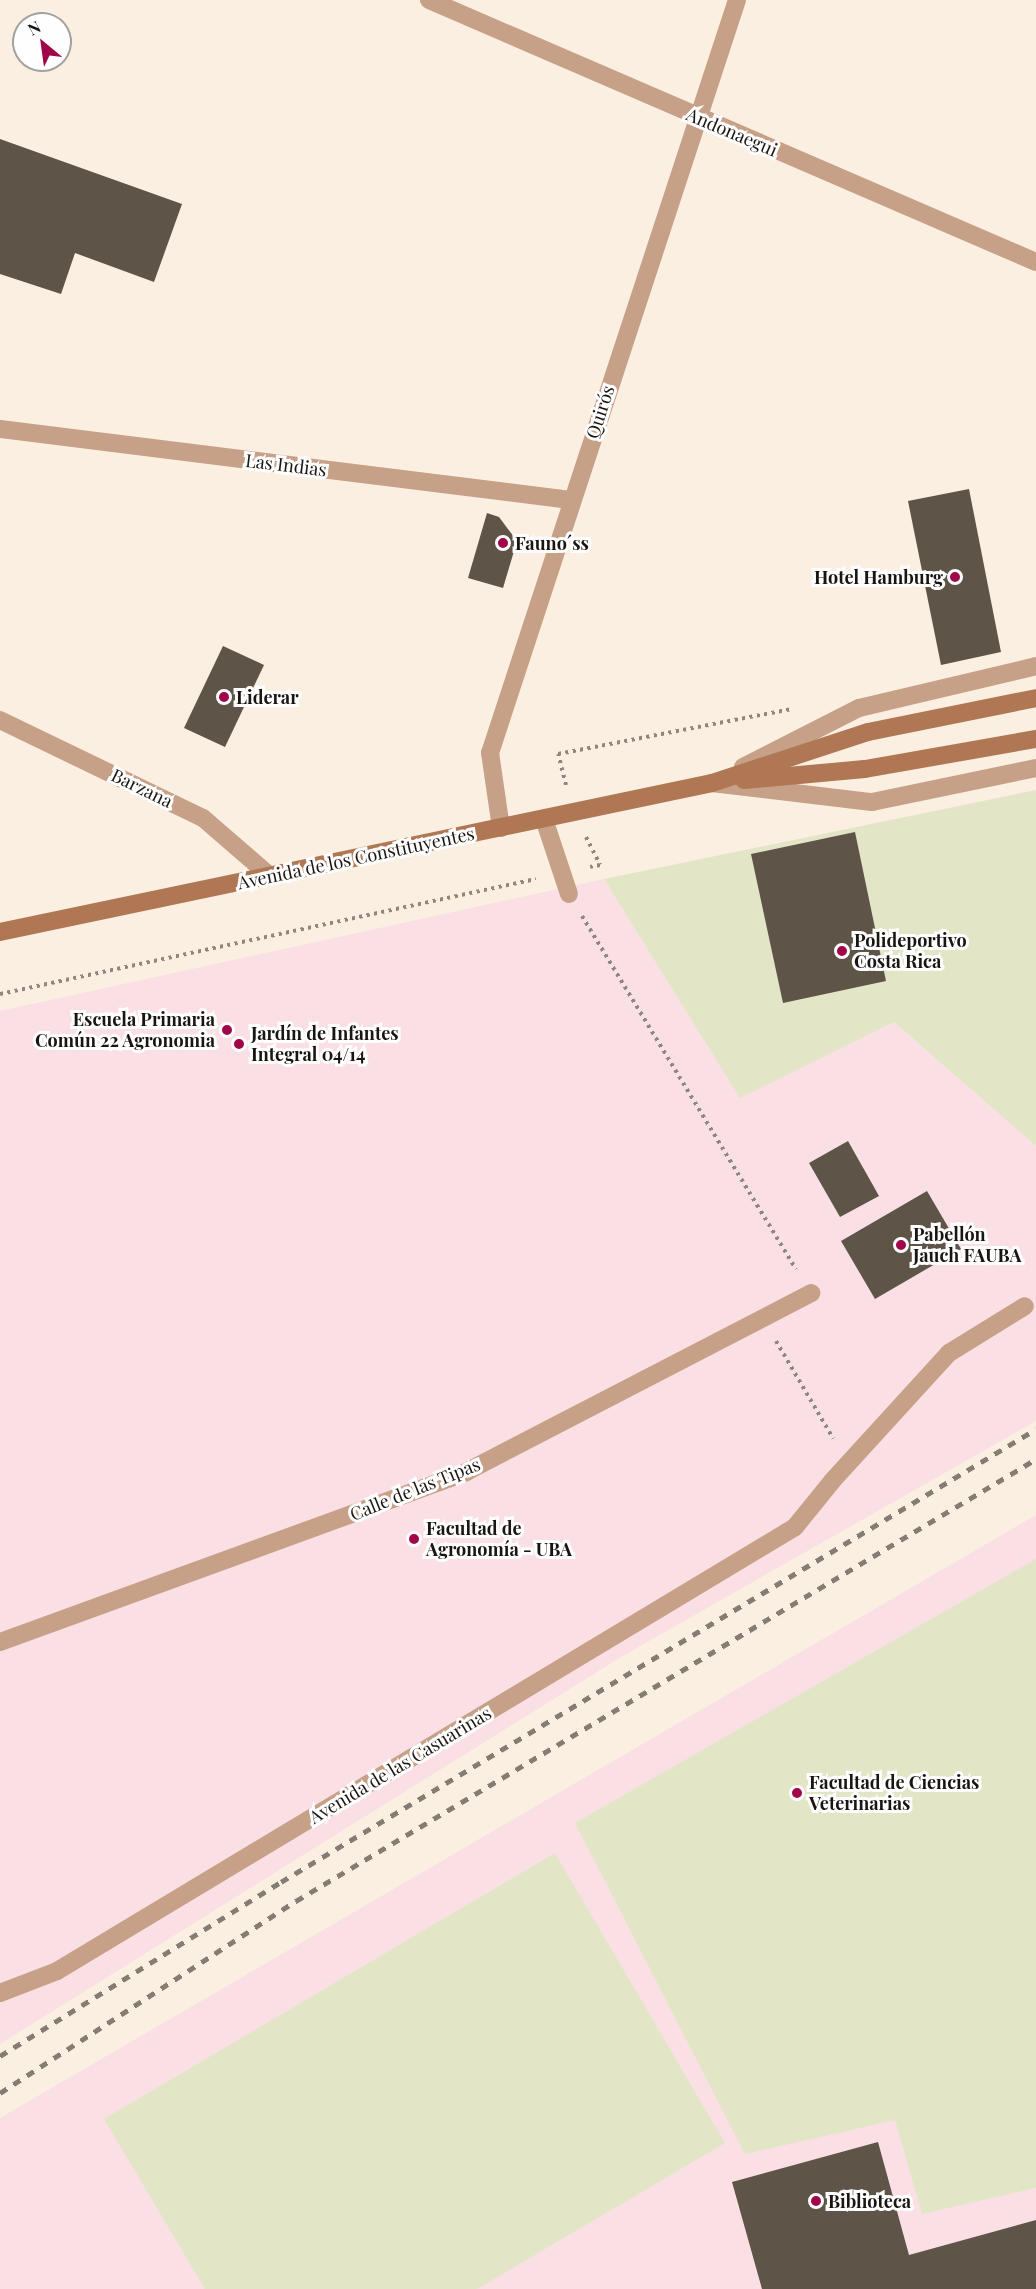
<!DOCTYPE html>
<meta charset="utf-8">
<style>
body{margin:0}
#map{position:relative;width:1036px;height:2289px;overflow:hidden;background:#fbefe1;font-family:"Playfair Display",serif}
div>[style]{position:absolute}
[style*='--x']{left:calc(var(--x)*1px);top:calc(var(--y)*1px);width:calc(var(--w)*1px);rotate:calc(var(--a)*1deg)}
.education>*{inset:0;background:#fadfe5}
.green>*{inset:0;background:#e2e6c6}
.building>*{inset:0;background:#5e5448}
.path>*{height:4px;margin-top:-2px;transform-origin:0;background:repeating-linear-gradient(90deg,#8f877d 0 3px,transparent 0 7.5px)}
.service>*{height:18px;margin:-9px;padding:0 9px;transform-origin:9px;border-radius:9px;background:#c7a088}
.minor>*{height:18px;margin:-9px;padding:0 9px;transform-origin:9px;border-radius:9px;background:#c7a088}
.tertiary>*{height:18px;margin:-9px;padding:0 9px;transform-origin:9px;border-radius:9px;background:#c7a088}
.secondary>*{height:18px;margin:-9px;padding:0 9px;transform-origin:9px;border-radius:9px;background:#b07755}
.rail>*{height:4.5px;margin-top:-2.25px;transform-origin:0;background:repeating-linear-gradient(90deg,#857d74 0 8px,transparent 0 16px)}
.dots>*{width:16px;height:16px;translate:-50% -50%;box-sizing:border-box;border:3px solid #fefefe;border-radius:50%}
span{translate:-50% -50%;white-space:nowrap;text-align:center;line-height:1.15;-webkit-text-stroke:6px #fefefe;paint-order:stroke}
.street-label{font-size:18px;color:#191510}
.poi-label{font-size:18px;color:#191510;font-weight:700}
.left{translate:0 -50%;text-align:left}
.right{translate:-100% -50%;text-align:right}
.north{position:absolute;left:12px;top:12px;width:60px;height:60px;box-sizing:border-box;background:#fefefe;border:2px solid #a2a19f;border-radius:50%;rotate:331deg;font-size:16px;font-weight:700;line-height:24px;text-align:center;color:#191510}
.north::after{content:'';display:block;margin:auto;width:21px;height:27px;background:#a00648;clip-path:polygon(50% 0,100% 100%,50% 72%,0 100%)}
</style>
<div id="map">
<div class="education">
<div style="clip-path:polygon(604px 879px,740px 1097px,894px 1022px,1036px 1146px,1036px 1421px,621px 1657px,0 2044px,0 1011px)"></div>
<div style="clip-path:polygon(1036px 1515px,1036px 2289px,0 2289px,0 2118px)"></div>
</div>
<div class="green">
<div style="clip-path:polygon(1036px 790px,1036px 1146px,894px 1022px,740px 1098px,604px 879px)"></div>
<div style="clip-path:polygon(1036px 1559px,1036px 2188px,922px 2214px,895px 2120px,745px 2154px,575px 1823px)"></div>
<div style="clip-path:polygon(555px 1853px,725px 2143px,477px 2289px,205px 2289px,104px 2119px)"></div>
</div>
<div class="building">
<div style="clip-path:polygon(0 139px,182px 204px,154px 282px,75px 253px,61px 294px,0 274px)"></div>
<div style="clip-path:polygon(969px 489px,1001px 652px,941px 665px,908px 501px)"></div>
<div style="clip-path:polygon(487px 513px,499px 517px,517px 541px,503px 588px,468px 578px)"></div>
<div style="clip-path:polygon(223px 646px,264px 665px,225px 747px,184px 728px)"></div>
<div style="clip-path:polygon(855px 832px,886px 981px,783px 1003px,751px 854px)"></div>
<div style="clip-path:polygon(848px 1141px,879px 1196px,840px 1217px,809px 1163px)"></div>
<div style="clip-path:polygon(927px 1191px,961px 1249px,875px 1299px,841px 1241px)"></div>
<div style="clip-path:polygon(878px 2142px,909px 2255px,1036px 2220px,1036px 2289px,762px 2289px,732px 2182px)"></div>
</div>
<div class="path">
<div style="--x:566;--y:785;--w:32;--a:-104"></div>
<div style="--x:558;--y:754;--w:237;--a:-10.9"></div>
<div style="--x:586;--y:837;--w:31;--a:63"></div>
<div style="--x:600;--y:865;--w:10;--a:169"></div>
<div style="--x:582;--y:916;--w:413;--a:58.8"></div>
<div style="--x:0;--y:994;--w:548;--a:-12.11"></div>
<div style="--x:776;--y:1341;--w:113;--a:59.6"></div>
</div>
<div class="service">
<div style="--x:544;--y:819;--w:79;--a:71.6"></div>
<div style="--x:0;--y:1642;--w:496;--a:-20"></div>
<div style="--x:466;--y:1472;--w:389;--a:-27.4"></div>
<div style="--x:0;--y:1993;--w:61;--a:-21.1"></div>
<div style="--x:57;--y:1971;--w:861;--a:-31.03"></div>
<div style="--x:795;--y:1527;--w:60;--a:-51"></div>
<div style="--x:833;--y:1480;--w:172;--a:-47.6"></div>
<div style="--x:949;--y:1353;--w:89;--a:-31.7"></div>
</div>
<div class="minor">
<div style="--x:429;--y:0;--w:661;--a:23.35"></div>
<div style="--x:0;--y:429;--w:575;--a:7.09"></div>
<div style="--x:0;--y:720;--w:225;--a:25.8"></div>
<div style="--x:203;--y:818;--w:89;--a:40.9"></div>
<div style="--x:743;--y:767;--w:130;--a:-27"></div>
<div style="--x:859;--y:708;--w:182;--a:-13.3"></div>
<div style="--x:712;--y:783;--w:161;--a:6.8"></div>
<div style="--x:872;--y:802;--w:167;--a:-11.7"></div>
</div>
<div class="tertiary">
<div style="--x:501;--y:828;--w:76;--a:-98.3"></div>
<div style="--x:490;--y:753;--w:792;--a:-71.84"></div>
</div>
<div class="secondary">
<div style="--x:744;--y:780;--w:121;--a:-5.2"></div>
<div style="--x:865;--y:769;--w:174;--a:-10"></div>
<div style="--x:0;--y:932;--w:727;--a:-11.82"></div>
<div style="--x:712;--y:783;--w:164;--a:-18.1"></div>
<div style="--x:868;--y:732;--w:171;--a:-11.4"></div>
</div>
<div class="rail">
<div style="--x:0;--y:2056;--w:331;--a:-31.8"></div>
<div style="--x:281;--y:1882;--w:880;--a:-30.96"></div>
<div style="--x:0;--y:2093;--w:353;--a:-33"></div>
<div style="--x:296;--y:1901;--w:862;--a:-30.85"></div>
</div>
<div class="dots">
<div style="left:503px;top:543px;background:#a00648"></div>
<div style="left:955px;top:577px;background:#a00648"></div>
<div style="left:224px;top:697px;background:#a00648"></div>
<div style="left:842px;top:951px;background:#a00648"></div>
<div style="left:227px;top:1030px;background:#a00648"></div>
<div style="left:239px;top:1044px;background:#a00648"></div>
<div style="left:901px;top:1245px;background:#a00648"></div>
<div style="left:414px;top:1539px;background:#a00648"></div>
<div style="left:797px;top:1793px;background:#a00648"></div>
<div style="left:816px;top:2201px;background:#a00648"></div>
</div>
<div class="street-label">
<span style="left:732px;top:132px;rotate:23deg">Andonaegui</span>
<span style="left:600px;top:412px;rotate:-72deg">Quirós</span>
<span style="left:286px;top:465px;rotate:7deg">Las Indias</span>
<span style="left:142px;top:788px;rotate:26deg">Barzana</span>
<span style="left:356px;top:858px;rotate:-12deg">Avenida de los Constituyentes</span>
<span style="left:415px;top:1489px;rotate:-22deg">Calle de las Tipas</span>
<span style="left:400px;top:1765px;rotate:-31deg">Avenida de las Casuarinas</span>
</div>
<div class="poi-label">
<span class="left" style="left:515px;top:543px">Fauno´ss</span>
<span class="right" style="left:943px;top:577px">Hotel Hamburg</span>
<span class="left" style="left:236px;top:697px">Liderar</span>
<span class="left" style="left:854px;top:951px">Polideportivo<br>Costa Rica</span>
<span class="right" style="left:215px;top:1030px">Escuela Primaria<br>Común 22 Agronomia</span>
<span class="left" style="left:251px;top:1044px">Jardín de Infantes<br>Integral 04/14</span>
<span class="left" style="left:913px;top:1245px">Pabellón<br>Jauch FAUBA</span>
<span class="left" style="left:426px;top:1539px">Facultad de<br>Agronomía - UBA</span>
<span class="left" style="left:809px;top:1793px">Facultad de Ciencias<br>Veterinarias</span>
<span class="left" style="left:828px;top:2201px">Biblioteca</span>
</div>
<div class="north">N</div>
</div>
